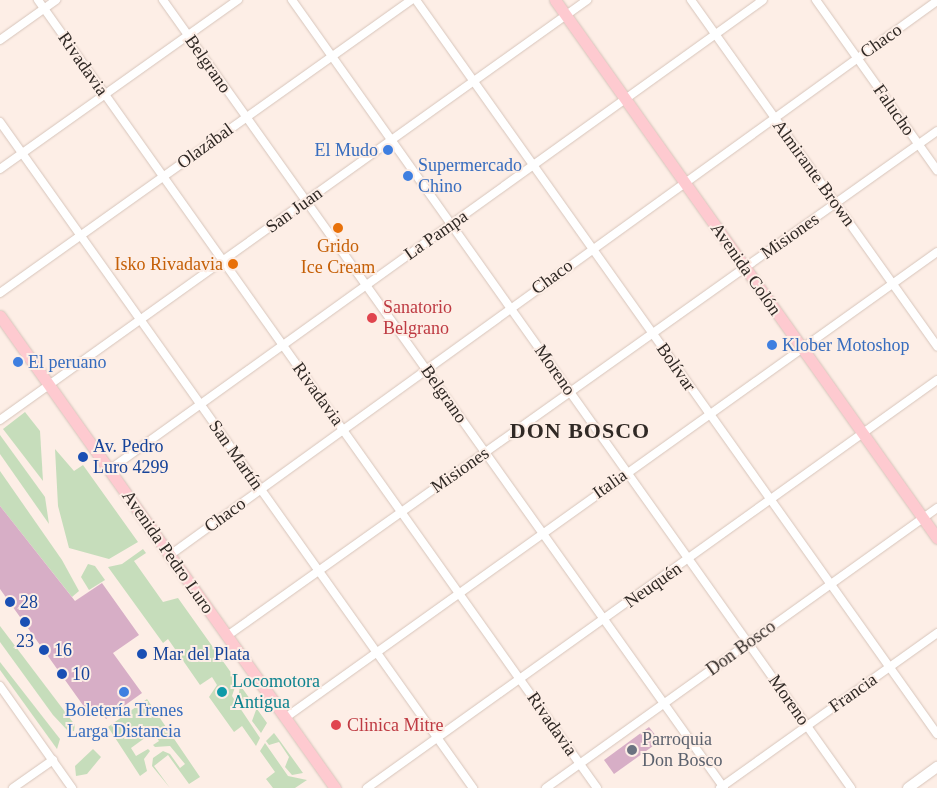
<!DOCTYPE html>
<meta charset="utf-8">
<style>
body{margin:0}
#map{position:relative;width:937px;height:788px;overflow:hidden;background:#fdeee6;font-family:"Times New Roman",serif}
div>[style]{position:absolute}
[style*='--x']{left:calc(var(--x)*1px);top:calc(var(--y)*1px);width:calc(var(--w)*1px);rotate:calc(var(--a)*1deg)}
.green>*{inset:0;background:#c6ddbb}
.building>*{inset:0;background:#d7aec6}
.roads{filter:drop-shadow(0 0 1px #d7c5bb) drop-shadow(0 0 1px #d7c5bb)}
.minor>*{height:8px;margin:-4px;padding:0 4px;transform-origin:4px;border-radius:4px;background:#fff}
.secondary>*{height:10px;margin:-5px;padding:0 5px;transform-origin:5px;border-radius:5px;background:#fff}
.primary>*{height:11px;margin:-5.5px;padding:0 5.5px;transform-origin:5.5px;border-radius:5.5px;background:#fecad0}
.dots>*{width:14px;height:14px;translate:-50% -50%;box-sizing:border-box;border:2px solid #fdeee6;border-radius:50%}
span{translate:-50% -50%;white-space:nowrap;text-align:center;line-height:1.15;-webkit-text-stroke:4px #fdeee6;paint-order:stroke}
.street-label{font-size:18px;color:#302925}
.shop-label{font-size:18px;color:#366cbe}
.right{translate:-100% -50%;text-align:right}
.left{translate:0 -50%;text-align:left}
.food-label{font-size:18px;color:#c56008}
.health-label{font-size:18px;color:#be3a42}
.transit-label{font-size:18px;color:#164399}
.culture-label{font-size:18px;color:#0d838f}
.worship-label{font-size:18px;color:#5b616d}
.district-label{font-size:22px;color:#302925;font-weight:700;letter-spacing:1px}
</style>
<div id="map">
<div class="green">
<div style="clip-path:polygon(25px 412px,40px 431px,43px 481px,3px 429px)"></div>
<div style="clip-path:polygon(0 435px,45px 497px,49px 524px,0 454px)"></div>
<div style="clip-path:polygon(55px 449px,74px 471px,83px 465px,138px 542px,109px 559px,69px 548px,58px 506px)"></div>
<div style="clip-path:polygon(0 471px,62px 560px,79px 591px,72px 597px,0 506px)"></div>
<div style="clip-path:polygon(143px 549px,146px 553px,134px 561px,163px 602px,178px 598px,237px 681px,232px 696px,260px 738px,256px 746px,242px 726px,234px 732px,209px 697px,217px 685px,212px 677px,200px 685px,168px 639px,163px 643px,108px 567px,122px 564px)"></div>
<div style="clip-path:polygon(88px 564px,95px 566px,105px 580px,89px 590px,81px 577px)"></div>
<div style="clip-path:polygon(0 626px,75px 725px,74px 731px,68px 731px,53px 715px,0 642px)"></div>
<div style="clip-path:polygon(0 662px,60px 739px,57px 749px,0 670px)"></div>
<div style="clip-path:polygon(240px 685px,267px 723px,261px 733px,252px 721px,256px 710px,249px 700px,238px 700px)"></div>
<div style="clip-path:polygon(147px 699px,200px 777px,189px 784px,168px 755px,154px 766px,170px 788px,152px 766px,153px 758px,163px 751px,170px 754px,180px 768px,185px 764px,170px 746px,155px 747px,153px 745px,159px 741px,153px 732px,131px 748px,136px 756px,148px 749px,150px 751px,144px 759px,147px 771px,140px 776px,108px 727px)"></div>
<div style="clip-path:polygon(274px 733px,280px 741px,303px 773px,292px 775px,285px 767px,289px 757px,279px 742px,269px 745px,266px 741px)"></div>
<div style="clip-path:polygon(265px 743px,288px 776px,307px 780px,295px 788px,273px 788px,266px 779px,275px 772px,260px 751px)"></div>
<div style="clip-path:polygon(93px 749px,101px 757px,87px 774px,76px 776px,75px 766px)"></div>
</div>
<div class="building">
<div style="clip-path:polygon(0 506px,75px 601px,102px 583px,139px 635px,113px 653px,142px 693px,106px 719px,99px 709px,90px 715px,0 589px)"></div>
<div style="clip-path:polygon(649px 727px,660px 741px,614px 774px,604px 760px)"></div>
</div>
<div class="roads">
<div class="minor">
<div style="--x:38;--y:0;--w:966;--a:54.65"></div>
<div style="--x:163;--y:0;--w:967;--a:54.55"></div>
<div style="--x:292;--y:0;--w:966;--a:54.65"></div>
<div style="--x:416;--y:0;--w:900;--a:54.63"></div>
<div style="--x:691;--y:0;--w:425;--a:54.6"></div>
<div style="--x:816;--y:0;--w:209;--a:54.6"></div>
<div style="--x:0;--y:40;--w:69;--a:-35.5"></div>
<div style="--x:0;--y:122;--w:817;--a:54.62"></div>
<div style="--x:0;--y:169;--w:292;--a:-35.4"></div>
<div style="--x:0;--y:293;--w:505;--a:-35.48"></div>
<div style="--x:0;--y:420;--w:722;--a:-35.58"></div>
<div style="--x:109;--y:470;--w:805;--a:-35.7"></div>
<div style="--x:170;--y:555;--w:946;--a:-35.84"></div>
<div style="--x:227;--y:636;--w:871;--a:-35.42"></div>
<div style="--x:0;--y:686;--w:125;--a:54.8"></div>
<div style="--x:285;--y:718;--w:801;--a:-35.55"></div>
<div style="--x:13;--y:788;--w:49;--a:-35"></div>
<div style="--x:367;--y:788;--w:701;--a:-35.59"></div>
<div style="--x:546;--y:788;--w:481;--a:-35.6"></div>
<div style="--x:720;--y:788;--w:267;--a:-35.5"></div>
</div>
<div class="secondary">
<div style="--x:908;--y:788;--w:36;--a:-36"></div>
</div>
<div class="primary">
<div style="--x:555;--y:0;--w:660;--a:54.62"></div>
<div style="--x:0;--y:316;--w:579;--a:54.63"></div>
</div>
</div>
<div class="dots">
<div style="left:388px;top:150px;background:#3f7fe0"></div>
<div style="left:408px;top:176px;background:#3f7fe0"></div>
<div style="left:338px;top:228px;background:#e8710a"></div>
<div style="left:233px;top:264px;background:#e8710a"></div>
<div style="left:372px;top:318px;background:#e0444e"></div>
<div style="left:772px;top:345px;background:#3f7fe0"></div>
<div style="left:18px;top:362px;background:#3f7fe0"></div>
<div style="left:83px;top:457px;background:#1a4fb4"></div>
<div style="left:10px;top:602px;background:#1a4fb4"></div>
<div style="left:25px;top:622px;background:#1a4fb4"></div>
<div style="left:44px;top:650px;background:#1a4fb4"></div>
<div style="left:142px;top:654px;background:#1a4fb4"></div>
<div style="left:62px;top:674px;background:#1a4fb4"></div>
<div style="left:124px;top:692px;background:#3f7fe0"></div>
<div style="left:222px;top:692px;background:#0f9aa8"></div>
<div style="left:336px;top:725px;background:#e0444e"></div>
<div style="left:632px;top:750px;background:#6b7280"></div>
</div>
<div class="street-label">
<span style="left:881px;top:41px;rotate:-35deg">Chaco</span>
<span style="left:83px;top:64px;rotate:55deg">Rivadavia</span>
<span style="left:208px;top:64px;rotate:55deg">Belgrano</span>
<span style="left:894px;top:110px;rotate:55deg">Falucho</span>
<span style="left:205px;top:146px;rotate:-36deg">Olazábal</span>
<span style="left:814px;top:173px;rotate:54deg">Almirante Brown</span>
<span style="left:294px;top:210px;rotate:-36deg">San Juan</span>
<span style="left:436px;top:235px;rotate:-35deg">La Pampa</span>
<span style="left:790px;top:236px;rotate:-35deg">Misiones</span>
<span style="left:746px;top:269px;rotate:55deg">Avenida Colón</span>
<span style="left:552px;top:277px;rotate:-36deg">Chaco</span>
<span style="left:676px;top:367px;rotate:55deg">Bolívar</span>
<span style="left:555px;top:370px;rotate:55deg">Moreno</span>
<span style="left:318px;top:394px;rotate:54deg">Rivadavia</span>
<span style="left:444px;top:394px;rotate:55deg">Belgrano</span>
<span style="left:236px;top:455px;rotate:55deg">San Martín</span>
<span style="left:460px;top:470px;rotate:-35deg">Misiones</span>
<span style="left:610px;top:484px;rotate:-35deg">Italia</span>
<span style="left:225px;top:515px;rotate:-36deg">Chaco</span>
<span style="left:168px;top:552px;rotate:55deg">Avenida Pedro Luro</span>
<span style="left:653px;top:585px;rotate:-35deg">Neuquén</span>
<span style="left:741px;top:648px;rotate:-36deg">Don Bosco</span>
<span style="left:853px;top:693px;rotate:-35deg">Francia</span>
<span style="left:789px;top:700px;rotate:55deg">Moreno</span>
<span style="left:552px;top:724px;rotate:55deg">Rivadavia</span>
</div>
<div class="shop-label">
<span class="right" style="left:378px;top:150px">El Mudo</span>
<span class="left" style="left:418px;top:176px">Supermercado<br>Chino</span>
<span class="left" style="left:782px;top:345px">Klober Motoshop</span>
<span class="left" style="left:28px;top:362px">El peruano</span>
<span style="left:124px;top:721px">Boletería Trenes<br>Larga Distancia</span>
</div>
<div class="food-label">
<span style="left:338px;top:257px">Grido<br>Ice Cream</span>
<span class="right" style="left:223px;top:264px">Isko Rivadavia</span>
</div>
<div class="health-label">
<span class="left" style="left:383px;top:318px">Sanatorio<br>Belgrano</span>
<span class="left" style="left:347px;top:725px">Clinica Mitre</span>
</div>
<div class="transit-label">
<span class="left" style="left:93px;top:457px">Av. Pedro<br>Luro 4299</span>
<span class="left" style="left:20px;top:602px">28</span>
<span style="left:25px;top:641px">23</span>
<span class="left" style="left:54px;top:650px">16</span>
<span class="left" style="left:153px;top:654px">Mar del Plata</span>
<span class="left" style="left:72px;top:674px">10</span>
</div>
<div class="culture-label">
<span class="left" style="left:232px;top:692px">Locomotora<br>Antigua</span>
</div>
<div class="worship-label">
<span class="left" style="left:642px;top:750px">Parroquia<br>Don Bosco</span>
</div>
<div class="district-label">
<span style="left:580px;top:431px">DON BOSCO</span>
</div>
</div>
